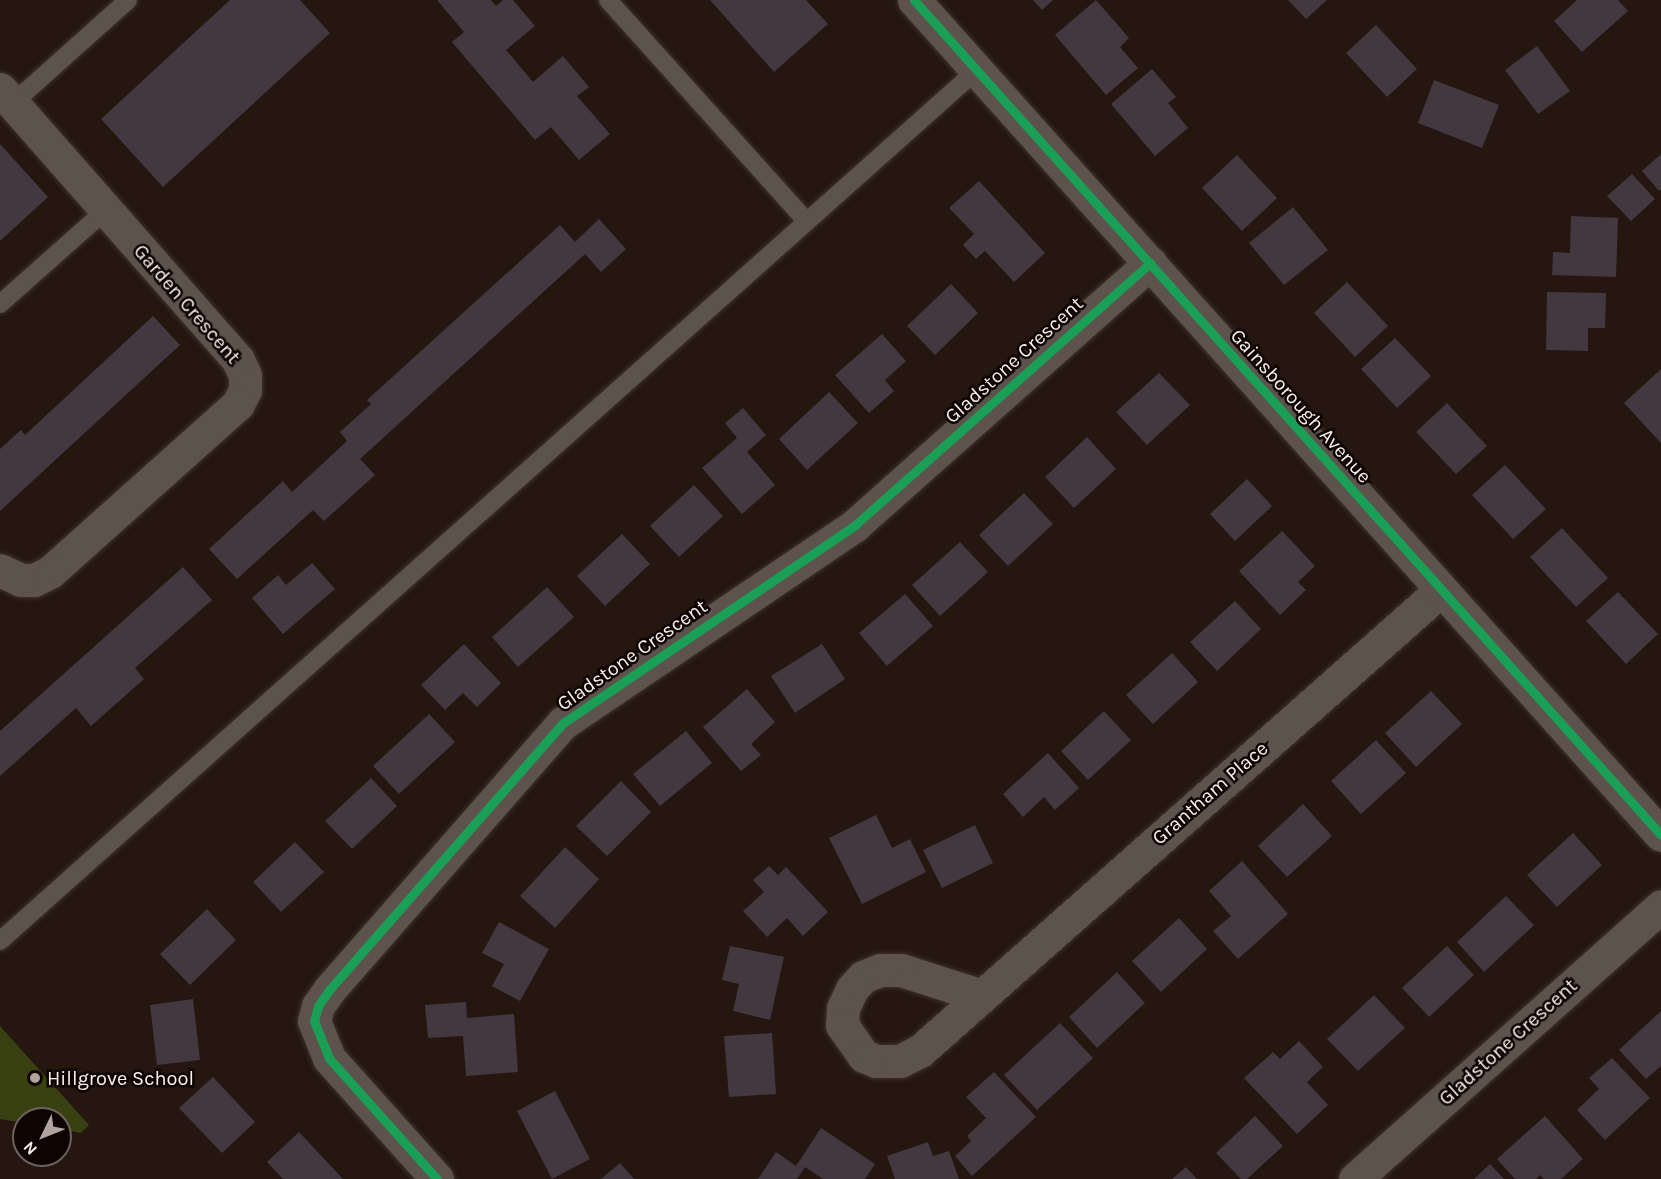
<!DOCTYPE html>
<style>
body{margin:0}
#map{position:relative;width:1661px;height:1179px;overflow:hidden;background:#251610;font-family:Karla,sans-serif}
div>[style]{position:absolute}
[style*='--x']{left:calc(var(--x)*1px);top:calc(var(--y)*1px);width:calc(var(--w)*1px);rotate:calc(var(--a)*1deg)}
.green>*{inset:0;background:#394113}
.building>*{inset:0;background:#433840}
.roads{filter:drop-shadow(0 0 2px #3d322e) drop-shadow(0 0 2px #3d322e)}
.lane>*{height:18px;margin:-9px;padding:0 9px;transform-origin:9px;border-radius:9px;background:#5e524c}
.street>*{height:33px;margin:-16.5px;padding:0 16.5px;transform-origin:16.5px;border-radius:16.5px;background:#5e524c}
.secondary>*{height:33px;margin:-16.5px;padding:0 16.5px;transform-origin:16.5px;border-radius:16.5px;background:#5e524c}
.cycleway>*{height:9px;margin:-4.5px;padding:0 4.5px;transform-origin:4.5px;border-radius:4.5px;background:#1a9f57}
.dots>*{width:16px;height:16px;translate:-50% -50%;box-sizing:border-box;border:3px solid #0e0402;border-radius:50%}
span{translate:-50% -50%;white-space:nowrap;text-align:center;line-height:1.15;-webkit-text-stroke:5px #0e0402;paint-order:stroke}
.street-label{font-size:20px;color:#fdf0ec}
.poi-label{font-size:20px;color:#fdf0ec}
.left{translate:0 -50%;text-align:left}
.north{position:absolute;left:12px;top:1107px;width:60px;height:60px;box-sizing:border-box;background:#0e0402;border:2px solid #6e6260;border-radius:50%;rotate:227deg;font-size:16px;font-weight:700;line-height:24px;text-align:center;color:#fdf0ec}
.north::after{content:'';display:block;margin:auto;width:21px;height:27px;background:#b1a49f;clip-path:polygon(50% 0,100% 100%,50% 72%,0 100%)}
</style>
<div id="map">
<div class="green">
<div style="clip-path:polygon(0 1026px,89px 1125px,81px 1133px,60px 1129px,60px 1119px,24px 1119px,24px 1123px,0 1119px)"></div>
</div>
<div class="building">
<div style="clip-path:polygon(230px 0,300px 0,330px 33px,163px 187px,101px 119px)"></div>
<div style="clip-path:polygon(437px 0,491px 0,496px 6px,503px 0,513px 0,535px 26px,506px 50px,533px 82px,563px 56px,589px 87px,577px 96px,610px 134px,579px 160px,551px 127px,535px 140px,452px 42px,464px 32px)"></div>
<div style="clip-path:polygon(710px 0,806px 0,828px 24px,774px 72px)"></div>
<div style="clip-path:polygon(1033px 0,1053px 0,1042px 10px)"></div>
<div style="clip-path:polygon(1096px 0,1129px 38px,1120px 47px,1138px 68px,1106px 95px,1055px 35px)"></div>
<div style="clip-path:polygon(1288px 0,1327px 0,1306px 19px)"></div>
<div style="clip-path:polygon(1577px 0,1618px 0,1628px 11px,1582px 52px,1554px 21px)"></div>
<div style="clip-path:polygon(1376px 25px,1417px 69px,1387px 97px,1346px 53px)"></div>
<div style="clip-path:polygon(1537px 46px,1570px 91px,1538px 114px,1505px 70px)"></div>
<div style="clip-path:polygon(1152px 69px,1176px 97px,1168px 103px,1188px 128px,1155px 156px,1111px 104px)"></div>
<div style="clip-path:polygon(1434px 80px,1499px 105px,1482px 148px,1418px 123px)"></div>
<div style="clip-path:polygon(0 144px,48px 197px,0 241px)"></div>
<div style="clip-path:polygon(1661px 154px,1661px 189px,1659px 191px,1642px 171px)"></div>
<div style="clip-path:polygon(1237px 155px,1277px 198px,1242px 231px,1202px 188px)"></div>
<div style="clip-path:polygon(1632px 174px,1655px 199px,1631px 221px,1607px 196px)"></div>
<div style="clip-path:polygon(979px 181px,1045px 253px,1014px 282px,985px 251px,976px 259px,963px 245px,974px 234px,949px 208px)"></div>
<div style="clip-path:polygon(1293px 207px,1328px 250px,1284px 285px,1249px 243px)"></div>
<div style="clip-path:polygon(1571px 216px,1618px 218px,1616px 277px,1552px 275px,1553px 252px,1570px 253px)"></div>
<div style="clip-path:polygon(599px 219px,626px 249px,601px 272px,585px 254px,360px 459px,375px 475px,324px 521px,313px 510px,237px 579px,209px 549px,283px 481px,292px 492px,347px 441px,340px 432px,371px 404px,367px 400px,560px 225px,575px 242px)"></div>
<div style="clip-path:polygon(1347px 282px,1388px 326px,1355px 357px,1314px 313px)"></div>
<div style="clip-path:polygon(951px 284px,978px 313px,935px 355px,907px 326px)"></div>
<div style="clip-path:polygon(1547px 292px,1606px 293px,1605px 328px,1588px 328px,1588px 351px,1546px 350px)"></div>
<div style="clip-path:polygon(153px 316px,180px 345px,0 511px,0 449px,21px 430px,25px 435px)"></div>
<div style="clip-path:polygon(882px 334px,906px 361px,885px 380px,894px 391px,869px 413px,835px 375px)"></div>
<div style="clip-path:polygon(1395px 338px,1431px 376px,1397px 408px,1361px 369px)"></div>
<div style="clip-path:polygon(1661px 369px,1661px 443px,1624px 403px)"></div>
<div style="clip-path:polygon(1159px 373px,1190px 405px,1147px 445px,1116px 412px)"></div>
<div style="clip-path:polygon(829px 392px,858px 423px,807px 470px,779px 439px)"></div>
<div style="clip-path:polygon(1447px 403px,1487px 446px,1456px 474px,1416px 432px)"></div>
<div style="clip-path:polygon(743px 408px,766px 435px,747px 452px,775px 485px,742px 514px,702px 468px,737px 438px,725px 423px)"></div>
<div style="clip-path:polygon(1087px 437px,1116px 469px,1074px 508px,1045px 477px)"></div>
<div style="clip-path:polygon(1505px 465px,1546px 509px,1513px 539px,1472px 495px)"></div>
<div style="clip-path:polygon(1247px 479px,1272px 506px,1235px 541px,1210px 514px)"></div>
<div style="clip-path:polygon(694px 485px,723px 516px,679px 557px,650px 526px)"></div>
<div style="clip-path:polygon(1024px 493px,1053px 524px,1008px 566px,979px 535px)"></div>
<div style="clip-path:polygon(1562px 528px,1608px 578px,1576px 607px,1530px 557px)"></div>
<div style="clip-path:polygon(1282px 531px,1315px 566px,1298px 582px,1306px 590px,1280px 615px,1239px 571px)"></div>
<div style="clip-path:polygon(622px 534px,650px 564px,605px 606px,577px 576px)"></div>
<div style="clip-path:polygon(960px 542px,988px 572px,940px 616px,912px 585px)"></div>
<div style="clip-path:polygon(312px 563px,335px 589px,283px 634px,252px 598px,278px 575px,286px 585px)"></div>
<div style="clip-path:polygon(183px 567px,212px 600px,135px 668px,144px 679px,91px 726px,76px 708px,0 776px,0 731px)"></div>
<div style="clip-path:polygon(547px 587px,574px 617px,518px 667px,492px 637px)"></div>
<div style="clip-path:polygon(1618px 592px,1658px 634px,1626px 664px,1586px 621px)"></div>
<div style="clip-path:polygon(905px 594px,933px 626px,887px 666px,859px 633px)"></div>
<div style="clip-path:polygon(1235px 601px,1261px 629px,1217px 671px,1190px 642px)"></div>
<div style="clip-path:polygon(464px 644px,501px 683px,477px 707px,463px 693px,445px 710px,421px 685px)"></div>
<div style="clip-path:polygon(822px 644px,845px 679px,795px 713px,771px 676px)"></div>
<div style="clip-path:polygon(1172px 653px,1198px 682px,1153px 724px,1126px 695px)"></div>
<div style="clip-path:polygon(747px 689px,775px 722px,751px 744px,761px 755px,741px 771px,703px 727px)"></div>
<div style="clip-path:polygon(1431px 691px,1462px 724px,1416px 767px,1385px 733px)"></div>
<div style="clip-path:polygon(1104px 711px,1131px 740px,1088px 780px,1061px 751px)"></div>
<div style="clip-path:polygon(429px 714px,455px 742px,399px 794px,373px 766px)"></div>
<div style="clip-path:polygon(686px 731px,712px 763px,660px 806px,633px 774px)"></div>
<div style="clip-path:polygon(1376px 740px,1406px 773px,1361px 814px,1331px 781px)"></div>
<div style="clip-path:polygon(1048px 753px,1079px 788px,1055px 810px,1044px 797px,1023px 817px,1003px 794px)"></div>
<div style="clip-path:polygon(371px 778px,397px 806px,352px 849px,325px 821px)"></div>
<div style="clip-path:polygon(621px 781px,651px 812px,607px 856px,576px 826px)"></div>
<div style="clip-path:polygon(1303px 804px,1332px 836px,1287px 877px,1258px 846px)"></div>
<div style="clip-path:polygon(876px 815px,892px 848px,910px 839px,926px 872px,862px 904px,829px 838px)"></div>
<div style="clip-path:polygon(975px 825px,993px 863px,942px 888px,923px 850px)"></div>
<div style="clip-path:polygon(1573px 833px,1602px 865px,1557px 907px,1527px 875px)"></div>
<div style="clip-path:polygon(295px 842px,324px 872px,281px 912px,253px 882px)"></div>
<div style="clip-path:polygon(565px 847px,599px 879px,555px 928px,520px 896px)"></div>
<div style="clip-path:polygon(1242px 861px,1288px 914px,1238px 959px,1213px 931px,1231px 916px,1209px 891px)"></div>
<div style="clip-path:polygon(769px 866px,778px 875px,786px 867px,828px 912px,803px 936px,787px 918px,767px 937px,743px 911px,764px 892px,753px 880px)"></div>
<div style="clip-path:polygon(1506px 896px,1534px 925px,1484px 972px,1457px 942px)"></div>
<div style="clip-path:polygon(207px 909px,236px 940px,190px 985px,160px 954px)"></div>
<div style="clip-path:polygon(1179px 918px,1207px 949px,1161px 992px,1132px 961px)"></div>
<div style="clip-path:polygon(499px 922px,549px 949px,520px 1001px,492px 986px,504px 964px,482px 953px)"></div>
<div style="clip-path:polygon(730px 946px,784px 957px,770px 1020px,733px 1011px,739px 984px,722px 980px)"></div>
<div style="clip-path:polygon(1447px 946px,1474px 975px,1429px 1017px,1402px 988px)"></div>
<div style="clip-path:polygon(1117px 972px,1145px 1003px,1097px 1048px,1069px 1017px)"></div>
<div style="clip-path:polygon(1374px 995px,1405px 1028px,1358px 1071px,1327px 1039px)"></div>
<div style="clip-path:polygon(193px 999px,200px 1060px,157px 1065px,150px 1005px)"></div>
<div style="clip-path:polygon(466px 1002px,467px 1018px,514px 1014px,518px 1072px,466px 1076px,463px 1036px,428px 1038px,425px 1005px)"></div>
<div style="clip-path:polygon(1661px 1011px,1661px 1066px,1646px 1079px,1619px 1050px)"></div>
<div style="clip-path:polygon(1060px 1023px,1093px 1058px,1037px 1110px,1004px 1075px)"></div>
<div style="clip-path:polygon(772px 1033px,776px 1094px,729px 1097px,724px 1036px)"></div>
<div style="clip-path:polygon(1299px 1041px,1323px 1067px,1307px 1082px,1328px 1105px,1297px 1134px,1244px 1078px,1273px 1052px,1280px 1059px)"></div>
<div style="clip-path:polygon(1612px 1058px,1650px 1098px,1605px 1140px,1577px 1110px,1599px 1089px,1589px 1078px)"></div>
<div style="clip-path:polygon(994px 1072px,1036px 1117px,972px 1176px,955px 1156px,971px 1141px,967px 1136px,986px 1118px,966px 1097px)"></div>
<div style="clip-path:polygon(213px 1077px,255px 1122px,222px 1153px,179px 1108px)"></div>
<div style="clip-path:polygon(555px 1091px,590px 1159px,552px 1179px,517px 1111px)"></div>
<div style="clip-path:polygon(1255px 1116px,1283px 1146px,1247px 1179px,1241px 1179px,1216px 1153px)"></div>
<div style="clip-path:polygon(1545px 1116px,1583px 1159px,1561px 1179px,1544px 1179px,1540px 1175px,1536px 1179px,1515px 1179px,1497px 1159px)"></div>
<div style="clip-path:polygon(821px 1128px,875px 1164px,865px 1179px,823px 1179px,805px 1167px,797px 1179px,758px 1179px,776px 1152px,796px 1166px)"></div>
<div style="clip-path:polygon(299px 1132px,343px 1179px,283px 1179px,267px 1162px)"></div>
<div style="clip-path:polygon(928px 1142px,933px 1156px,949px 1151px,959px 1179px,895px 1179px,887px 1156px)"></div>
<div style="clip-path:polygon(620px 1163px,634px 1179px,601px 1179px)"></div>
<div style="clip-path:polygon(1490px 1164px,1504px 1179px,1474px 1179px)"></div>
<div style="clip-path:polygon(1186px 1167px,1197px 1179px,1172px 1179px)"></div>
</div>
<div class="roads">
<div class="lane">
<div style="--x:608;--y:0;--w:297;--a:48.1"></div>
<div style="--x:13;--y:103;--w:154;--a:-41.8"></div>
<div style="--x:0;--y:304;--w:142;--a:-41.6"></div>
<div style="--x:0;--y:941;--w:1309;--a:-41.72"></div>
</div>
<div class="street">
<div style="--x:0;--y:89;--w:361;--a:48.7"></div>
<div style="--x:238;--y:360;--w:17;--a:65"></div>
<div style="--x:245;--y:375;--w:15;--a:90"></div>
<div style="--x:245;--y:390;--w:16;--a:117"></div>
<div style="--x:238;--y:404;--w:252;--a:138.2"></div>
<div style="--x:50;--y:572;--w:18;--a:153"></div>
<div style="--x:34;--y:580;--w:13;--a:180"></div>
<div style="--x:21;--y:580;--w:23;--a:-155"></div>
<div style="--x:979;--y:995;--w:82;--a:-162.2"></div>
<div style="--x:901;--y:970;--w:21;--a:180"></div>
<div style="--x:880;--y:970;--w:18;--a:158"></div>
<div style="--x:863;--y:977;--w:16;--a:133"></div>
<div style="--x:852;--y:989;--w:21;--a:115"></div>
<div style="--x:843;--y:1008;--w:17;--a:93"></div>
<div style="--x:842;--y:1025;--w:38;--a:55"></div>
<div style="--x:864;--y:1056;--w:13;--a:23"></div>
<div style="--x:876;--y:1061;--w:24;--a:0"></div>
<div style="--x:900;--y:1061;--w:22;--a:-27"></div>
<div style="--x:920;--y:1051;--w:696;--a:-41.5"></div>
<div style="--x:437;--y:1179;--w:162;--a:-131.8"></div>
<div style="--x:329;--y:1058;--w:40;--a:-112"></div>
<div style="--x:314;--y:1021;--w:16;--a:-75"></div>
<div style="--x:318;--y:1006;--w:21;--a:-55"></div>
<div style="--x:330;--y:989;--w:354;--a:-48.8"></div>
<div style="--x:563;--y:723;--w:353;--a:-34.1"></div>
<div style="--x:855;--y:525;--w:395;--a:-41.6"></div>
<div style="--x:1355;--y:1179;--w:410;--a:-41.7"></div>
</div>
<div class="secondary">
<div style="--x:914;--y:0;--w:1120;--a:48.18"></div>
</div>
</div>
<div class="cycleway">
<div style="--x:914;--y:0;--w:1120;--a:48.18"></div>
<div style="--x:437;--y:1179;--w:162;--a:-131.8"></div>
<div style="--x:329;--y:1058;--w:40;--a:-112"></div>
<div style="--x:314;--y:1021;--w:16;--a:-75"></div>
<div style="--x:318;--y:1006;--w:21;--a:-55"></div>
<div style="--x:330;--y:989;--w:354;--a:-48.8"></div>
<div style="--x:563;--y:723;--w:353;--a:-34.1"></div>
<div style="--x:855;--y:525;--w:395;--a:-41.6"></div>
</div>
<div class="dots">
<div style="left:35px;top:1078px;background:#b1a49f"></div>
</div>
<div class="street-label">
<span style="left:187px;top:304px;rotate:49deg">Garden Crescent</span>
<span style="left:1014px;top:360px;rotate:-42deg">Gladstone Crescent</span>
<span style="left:1301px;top:406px;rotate:48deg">Gainsborough Avenue</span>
<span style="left:632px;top:655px;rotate:-35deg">Gladstone Crescent</span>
<span style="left:1210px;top:793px;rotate:-41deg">Grantham Place</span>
<span style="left:1508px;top:1042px;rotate:-42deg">Gladstone Crescent</span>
</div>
<div class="poi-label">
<span class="left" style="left:47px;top:1078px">Hillgrove School</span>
</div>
<div class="north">N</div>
</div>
